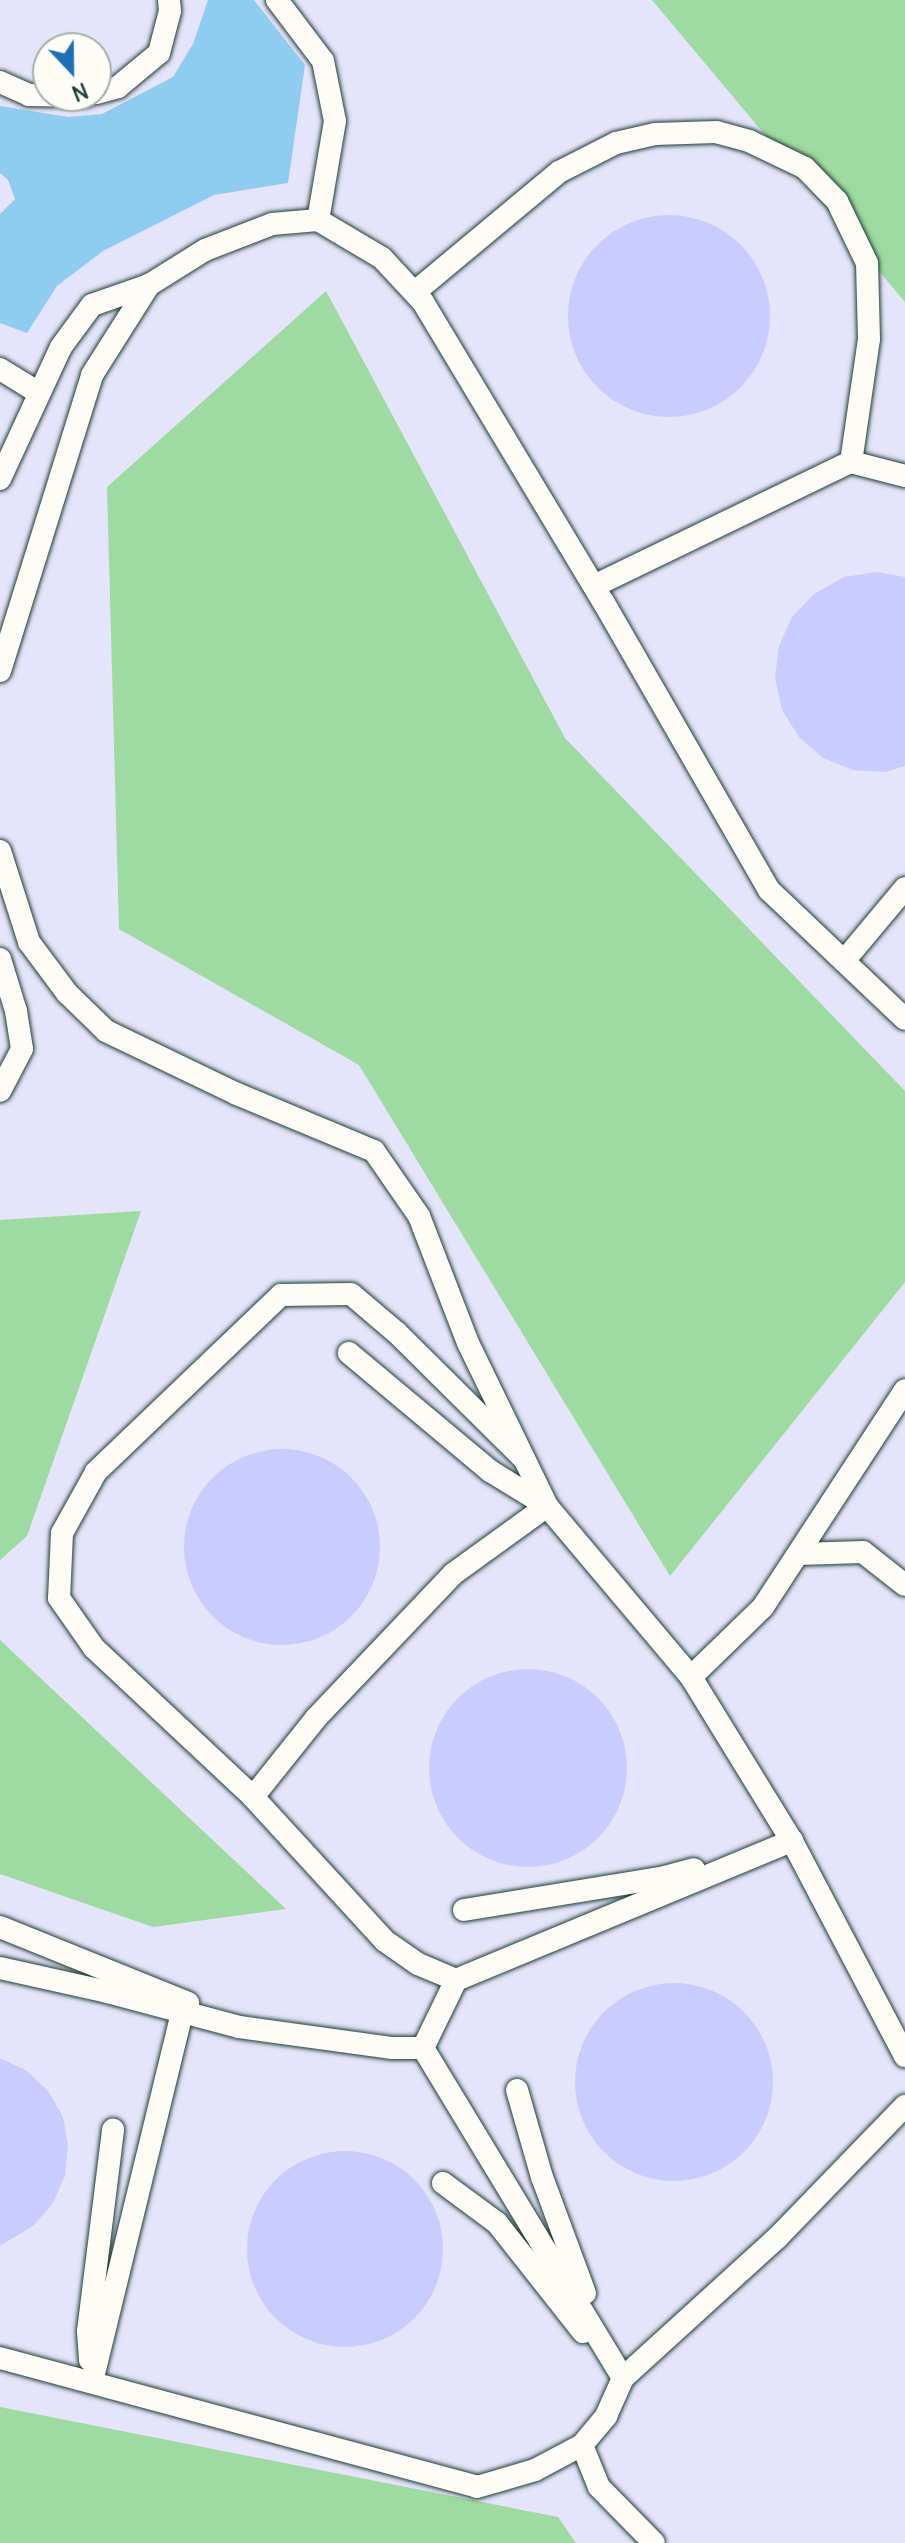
<!DOCTYPE html>
<style>
body{margin:0}
#map{position:relative;width:905px;height:2543px;overflow:hidden;background:#eeeef9;font-family:Delius,sans-serif}
div>[style]{position:absolute}
[style*='--x']{left:calc(var(--x)*1px);top:calc(var(--y)*1px);width:calc(var(--w)*1px);rotate:calc(var(--a)*1deg)}
.built>*{inset:0;background:#e4e4fa}
.green>*{inset:0;background:#9edaa1}
.water>*{inset:0;background:#8fccf0}
.building>*{inset:0;background:#cbccfe}
.round{border-radius:50%}
.roads{filter:drop-shadow(0 0 2px #1f3d34) drop-shadow(0 0 2px #1f3d34)}
.minor>*{height:22px;margin:-11px;padding:0 11px;transform-origin:11px;border-radius:11px;background:#fdfcf7}
span{translate:-50% -50%;white-space:nowrap;text-align:center;line-height:1.15;-webkit-text-stroke:6px #fdfcf7;paint-order:stroke}
.north{position:absolute;left:32px;top:32px;width:80px;height:80px;box-sizing:border-box;background:#fdfcf7;border:2px solid #a4b0a9;border-radius:50%;rotate:158deg;font-size:22px;font-weight:700;line-height:32px;text-align:center;color:#1f3d34}
.north::after{content:'';display:block;margin:auto;width:28px;height:36px;background:#1f6fb2;clip-path:polygon(50% 0,100% 100%,50% 72%,0 100%)}
</style>
<div id="map">
<div class="built">
<div style="clip-path:polygon(evenodd,0 0,905px 0,905px 2543px,0 2543px,0 0,48px 48px,96px 48px,96px 96px,48px 96px,48px 48px)"></div>
</div>
<div class="green">
<div style="clip-path:polygon(652px 0,905px 0,905px 302px)"></div>
<div style="clip-path:polygon(326px 291px,565px 738px,905px 1091px,905px 1282px,670px 1576px,359px 1065px,119px 929px,107px 487px)"></div>
<div style="clip-path:polygon(141px 1211px,27px 1536px,0 1560px,0 1220px)"></div>
<div style="clip-path:polygon(0 1640px,286px 1909px,153px 1927px,0 1874px)"></div>
<div style="clip-path:polygon(0 2407px,558px 2517px,576px 2543px,0 2543px)"></div>
</div>
<div class="water">
<div style="clip-path:polygon(208px 0,254px 0,305px 65px,288px 183px,214px 195px,103px 251px,57px 286px,27px 333px,0 323px,0 214px,15px 199px,8px 180px,0 173px,0 106px,68px 117px,102px 114px,173px 77px,193px 44px)"></div>
</div>
<div class="building">
<div class="round" style="left:568px;top:215px;width:202px;height:202px"></div>
<div style="clip-path:polygon(877px 572px,905px 577px,905px 766px,885px 772px,853px 770px,823px 758px,799px 737px,782px 710px,775px 678px,779px 646px,792px 617px,814px 594px,844px 577px)"></div>
<div class="round" style="left:184px;top:1449px;width:196px;height:196px"></div>
<div class="round" style="left:429px;top:1669px;width:198px;height:198px"></div>
<div class="round" style="left:575px;top:1983px;width:198px;height:198px"></div>
<div style="clip-path:polygon(0 2058px,27px 2071px,48px 2091px,63px 2117px,68px 2146px,65px 2176px,53px 2203px,34px 2225px,0 2246px)"></div>
<div class="round" style="left:247px;top:2151px;width:196px;height:196px"></div>
</div>
<div class="roads">
<div class="minor">
<div style="--x:277;--y:0;--w:76;--a:53"></div>
<div style="--x:323;--y:61;--w:61;--a:78.7"></div>
<div style="--x:335;--y:121;--w:100;--a:99.7"></div>
<div style="--x:0;--y:82;--w:32;--a:24"></div>
<div style="--x:29;--y:95;--w:57;--a:1"></div>
<div style="--x:96;--y:93;--w:23;--a:-15"></div>
<div style="--x:118;--y:87;--w:53;--a:-39.7"></div>
<div style="--x:159;--y:53;--w:43;--a:-75.3"></div>
<div style="--x:170;--y:11;--w:11;--a:-95"></div>
<div style="--x:415;--y:292;--w:187;--a:-39.8"></div>
<div style="--x:559;--y:172;--w:64;--a:-27"></div>
<div style="--x:616;--y:143;--w:40;--a:-13"></div>
<div style="--x:655;--y:134;--w:61;--a:-1.9"></div>
<div style="--x:716;--y:132;--w:34;--a:15"></div>
<div style="--x:749;--y:141;--w:62;--a:25.7"></div>
<div style="--x:805;--y:168;--w:46;--a:45.9"></div>
<div style="--x:837;--y:201;--w:69;--a:64.2"></div>
<div style="--x:867;--y:263;--w:76;--a:88.5"></div>
<div style="--x:869;--y:339;--w:124;--a:98.3"></div>
<div style="--x:0;--y:369;--w:46;--a:31.6"></div>
<div style="--x:0;--y:479;--w:145;--a:-65.2"></div>
<div style="--x:61;--y:347;--w:52;--a:-53.6"></div>
<div style="--x:92;--y:305;--w:60;--a:-19.3"></div>
<div style="--x:594;--y:586;--w:285;--a:-25.8"></div>
<div style="--x:851;--y:462;--w:56;--a:14.5"></div>
<div style="--x:0;--y:671;--w:310;--a:-72.7"></div>
<div style="--x:92;--y:375;--w:107;--a:-57.7"></div>
<div style="--x:149;--y:285;--w:66;--a:-32"></div>
<div style="--x:205;--y:250;--w:72;--a:-21.2"></div>
<div style="--x:272;--y:224;--w:46;--a:-5"></div>
<div style="--x:318;--y:220;--w:74;--a:30.7"></div>
<div style="--x:382;--y:258;--w:60;--a:47"></div>
<div style="--x:423;--y:302;--w:351;--a:59"></div>
<div style="--x:604;--y:603;--w:331;--a:60.1"></div>
<div style="--x:769;--y:890;--w:187;--a:43.5"></div>
<div style="--x:0;--y:851;--w:96;--a:72.3"></div>
<div style="--x:29;--y:942;--w:64;--a:53.3"></div>
<div style="--x:67;--y:993;--w:54;--a:44.3"></div>
<div style="--x:106;--y:1031;--w:145;--a:25.7"></div>
<div style="--x:237;--y:1094;--w:148;--a:22.6"></div>
<div style="--x:374;--y:1151;--w:79;--a:55.3"></div>
<div style="--x:419;--y:1216;--w:136;--a:68.9"></div>
<div style="--x:468;--y:1343;--w:181;--a:64.1"></div>
<div style="--x:547;--y:1506;--w:224;--a:49.9"></div>
<div style="--x:691;--y:1677;--w:193;--a:58.4"></div>
<div style="--x:792;--y:1841;--w:243;--a:62.3"></div>
<div style="--x:0;--y:959;--w:54;--a:72.9"></div>
<div style="--x:16;--y:1011;--w:38;--a:81"></div>
<div style="--x:22;--y:1049;--w:47;--a:117.6"></div>
<div style="--x:844;--y:961;--w:95;--a:-50.1"></div>
<div style="--x:524;--y:1459;--w:179;--a:-135.2"></div>
<div style="--x:397;--y:1333;--w:60;--a:-139.7"></div>
<div style="--x:351;--y:1294;--w:70;--a:179.2"></div>
<div style="--x:281;--y:1295;--w:256;--a:136.3"></div>
<div style="--x:96;--y:1472;--w:70;--a:119.1"></div>
<div style="--x:62;--y:1533;--w:65;--a:92.6"></div>
<div style="--x:59;--y:1598;--w:61;--a:55"></div>
<div style="--x:94;--y:1648;--w:218;--a:43.1"></div>
<div style="--x:253;--y:1797;--w:195;--a:47.5"></div>
<div style="--x:385;--y:1941;--w:40;--a:34.9"></div>
<div style="--x:418;--y:1964;--w:41;--a:22.8"></div>
<div style="--x:456;--y:1980;--w:364;--a:-22.5"></div>
<div style="--x:799;--y:1554;--w:64;--a:-1.8"></div>
<div style="--x:863;--y:1552;--w:53;--a:38.2"></div>
<div style="--x:691;--y:1677;--w:100;--a:-44.2"></div>
<div style="--x:763;--y:1607;--w:259;--a:-56.8"></div>
<div style="--x:253;--y:1797;--w:101;--a:-51.4"></div>
<div style="--x:316;--y:1718;--w:199;--a:-46.4"></div>
<div style="--x:453;--y:1574;--w:116;--a:-35.9"></div>
<div style="--x:547;--y:1506;--w:67;--a:-148.4"></div>
<div style="--x:490;--y:1471;--w:184;--a:-140.1"></div>
<div style="--x:464;--y:1910;--w:204;--a:-9.3"></div>
<div style="--x:665;--y:1877;--w:30;--a:-15"></div>
<div style="--x:0;--y:1927;--w:203;--a:22"></div>
<div style="--x:0;--y:1968;--w:107;--a:12.5"></div>
<div style="--x:104;--y:1991;--w:140;--a:14.9"></div>
<div style="--x:239;--y:2027;--w:155;--a:7.8"></div>
<div style="--x:393;--y:2048;--w:30;--a:0"></div>
<div style="--x:423;--y:2048;--w:386;--a:58.8"></div>
<div style="--x:423;--y:2048;--w:76;--a:-64.1"></div>
<div style="--x:517;--y:2090;--w:91;--a:74"></div>
<div style="--x:542;--y:2177;--w:124;--a:69.7"></div>
<div style="--x:443;--y:2183;--w:67;--a:36.5"></div>
<div style="--x:497;--y:2223;--w:139;--a:51.7"></div>
<div style="--x:0;--y:2358;--w:494;--a:15.1"></div>
<div style="--x:477;--y:2487;--w:60;--a:-16.3"></div>
<div style="--x:535;--y:2470;--w:53;--a:-28"></div>
<div style="--x:582;--y:2445;--w:38;--a:-50"></div>
<div style="--x:606;--y:2416;--w:42;--a:-65.9"></div>
<div style="--x:623;--y:2378;--w:208;--a:-42.3"></div>
<div style="--x:777;--y:2238;--w:184;--a:-45.9"></div>
<div style="--x:90;--y:2360;--w:29;--a:-94"></div>
<div style="--x:88;--y:2331;--w:203;--a:-82.9"></div>
<div style="--x:92;--y:2382;--w:381;--a:-76.3"></div>
<div style="--x:582;--y:2445;--w:45;--a:68"></div>
<div style="--x:599;--y:2487;--w:78;--a:45.5"></div>
</div>
</div>
<div class="north">N</div>
</div>
